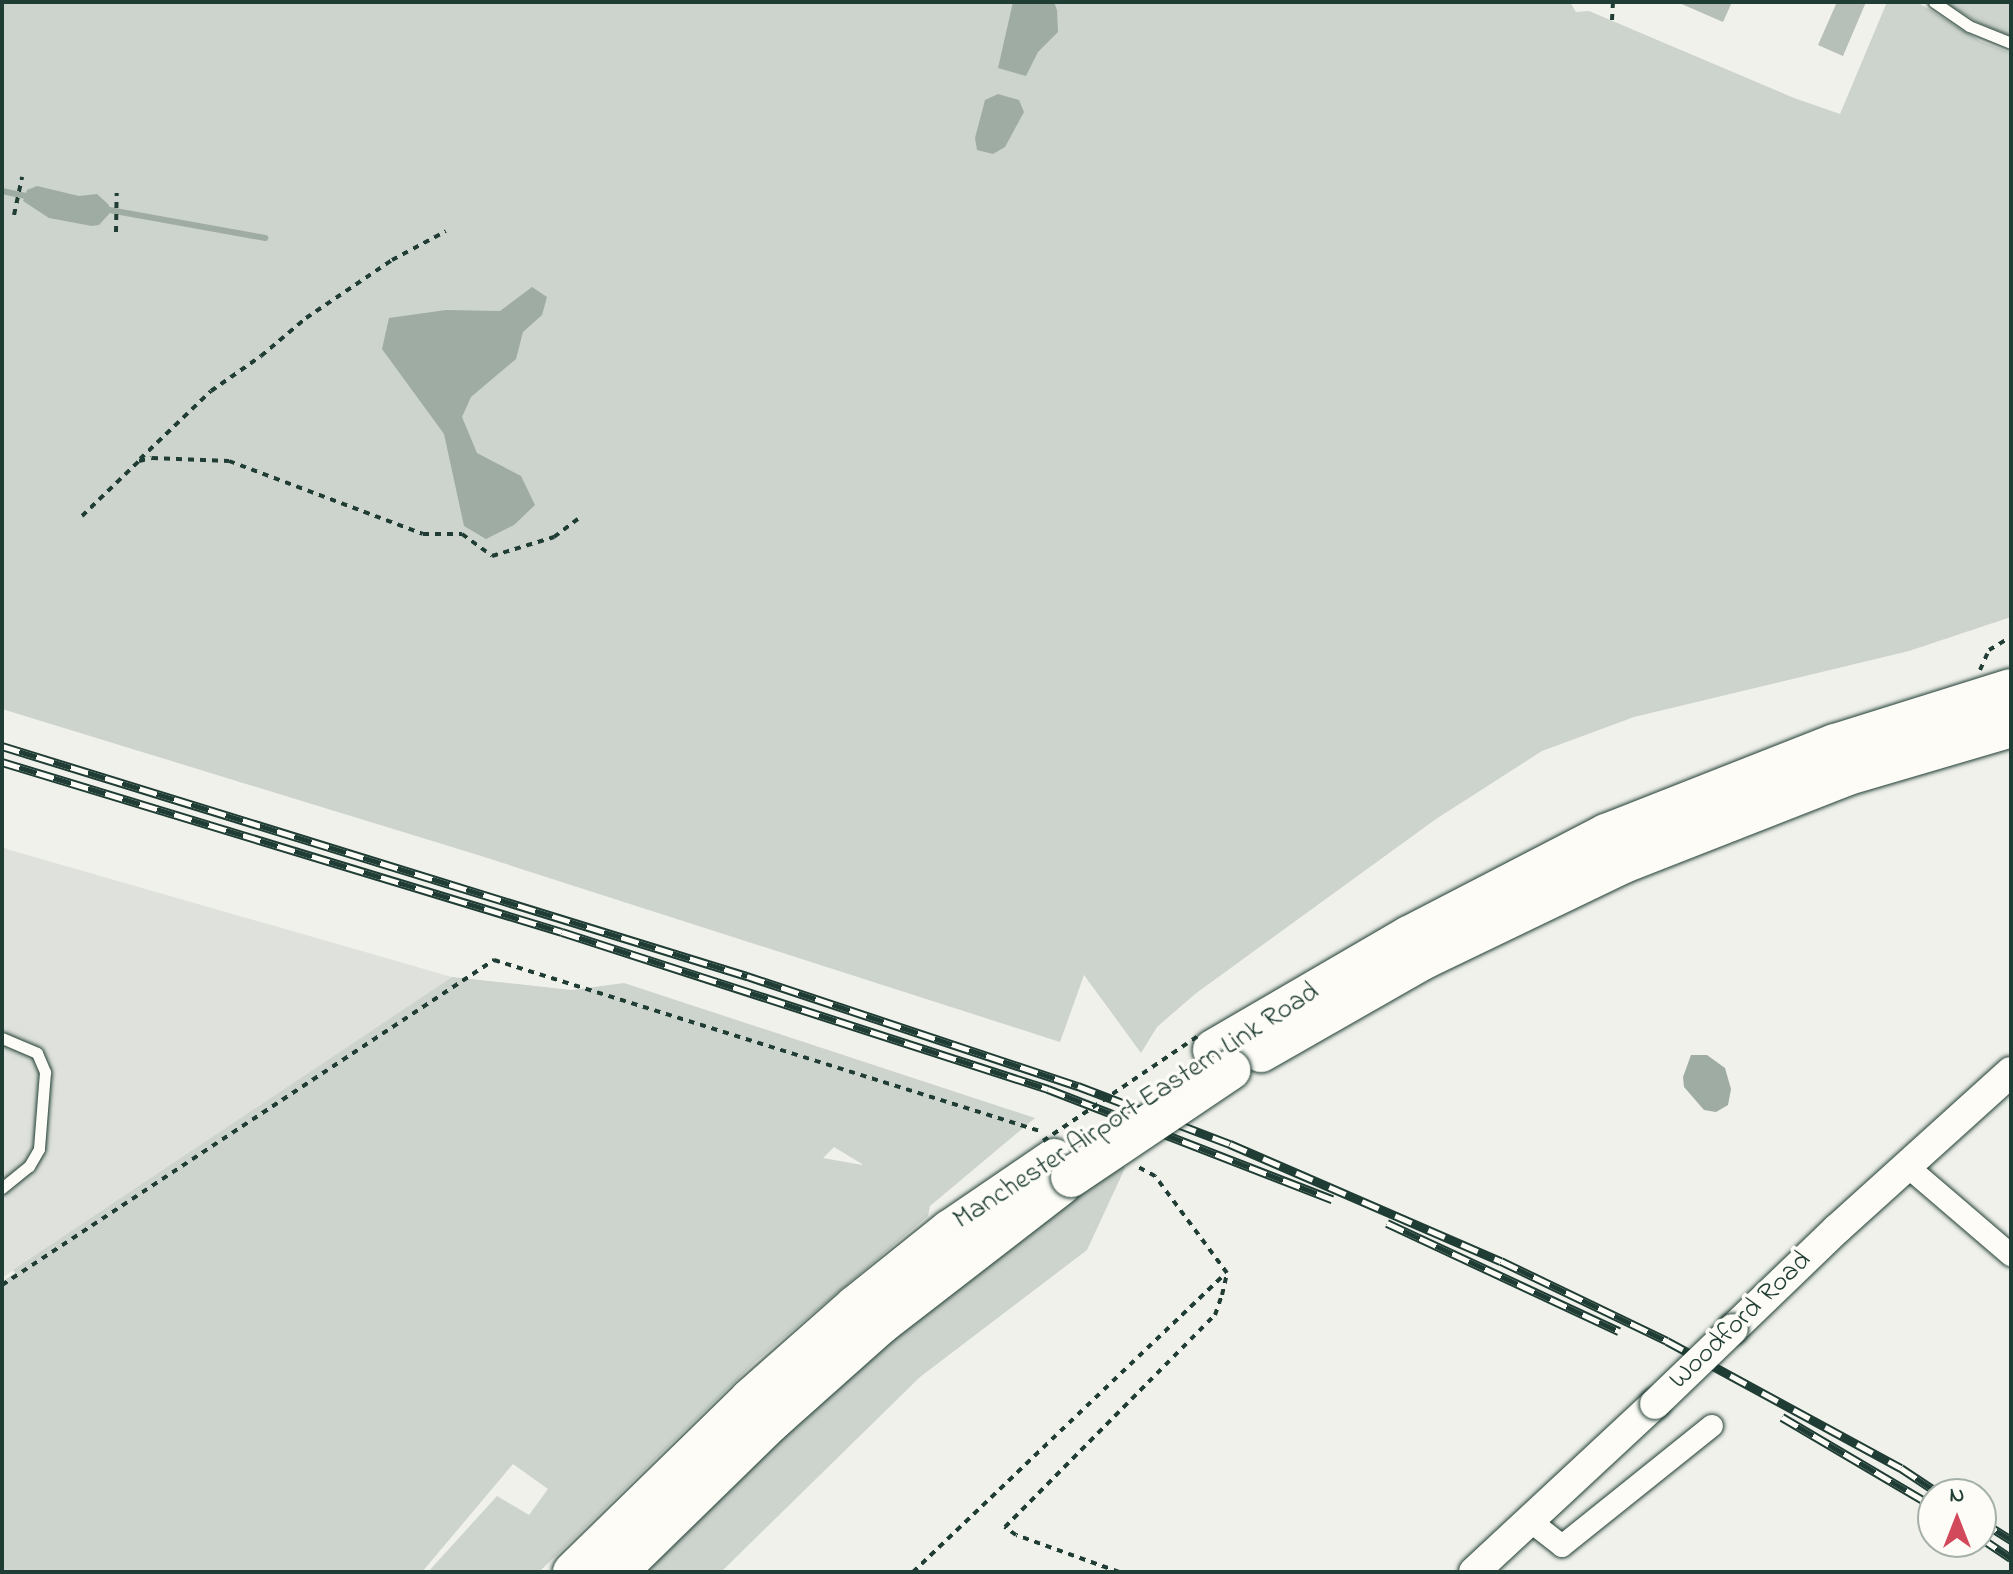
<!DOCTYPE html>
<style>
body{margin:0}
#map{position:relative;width:2013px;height:1574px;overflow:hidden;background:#f0f1eb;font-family:"Indie Flower",sans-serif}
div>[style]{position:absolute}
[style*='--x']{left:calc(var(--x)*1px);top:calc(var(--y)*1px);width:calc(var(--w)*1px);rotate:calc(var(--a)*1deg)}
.built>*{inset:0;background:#dfe2dc}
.green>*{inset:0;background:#cdd3cd}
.water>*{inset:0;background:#9faca4}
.stream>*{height:6px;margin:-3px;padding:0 3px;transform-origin:3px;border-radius:3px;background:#9faca4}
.building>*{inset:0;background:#b6bfb8}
.path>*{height:4px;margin-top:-2px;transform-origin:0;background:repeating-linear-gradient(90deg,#1f3d34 0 6px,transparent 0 12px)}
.roads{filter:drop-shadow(0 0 2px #1f3d34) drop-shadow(0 0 2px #1f3d34)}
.lane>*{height:11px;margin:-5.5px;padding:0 5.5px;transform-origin:5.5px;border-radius:5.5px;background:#fdfcf7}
.street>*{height:22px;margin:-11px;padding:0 11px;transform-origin:11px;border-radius:11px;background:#fdfcf7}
.secondary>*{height:30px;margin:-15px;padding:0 15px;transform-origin:15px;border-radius:15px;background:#fdfcf7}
.highway>*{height:40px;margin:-20px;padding:0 20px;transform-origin:20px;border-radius:20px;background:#fdfcf7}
.rail>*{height:9px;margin-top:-4.5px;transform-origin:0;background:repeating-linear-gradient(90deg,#fdfcf7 0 18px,#1f3d34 0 36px);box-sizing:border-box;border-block:2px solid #1f3d34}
.path-bridge>*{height:4px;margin-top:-2px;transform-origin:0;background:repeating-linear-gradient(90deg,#1f3d34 0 6px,transparent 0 12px)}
.bridges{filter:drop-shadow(0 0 2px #1f3d34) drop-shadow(0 0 2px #1f3d34)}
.secondary-bridge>*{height:30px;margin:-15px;padding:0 15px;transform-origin:15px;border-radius:15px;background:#fdfcf7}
.highway-bridge>*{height:40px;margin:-20px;padding:0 20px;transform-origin:20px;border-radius:20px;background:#fdfcf7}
span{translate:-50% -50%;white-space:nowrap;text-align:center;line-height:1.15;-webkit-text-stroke:7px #fdfcf7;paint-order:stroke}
.street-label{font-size:28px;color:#1f3d34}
.frame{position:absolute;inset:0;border:4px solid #1f3d34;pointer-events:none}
.north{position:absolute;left:1917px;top:1478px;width:80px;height:80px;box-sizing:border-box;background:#fdfcf7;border:2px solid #a4b0a9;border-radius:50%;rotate:0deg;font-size:22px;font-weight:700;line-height:32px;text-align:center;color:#1f3d34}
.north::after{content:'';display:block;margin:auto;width:28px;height:36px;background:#d1495b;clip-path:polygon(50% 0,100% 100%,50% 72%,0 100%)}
</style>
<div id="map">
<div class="built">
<div style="clip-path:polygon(2px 847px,10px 850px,452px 977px,2px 1278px)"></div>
</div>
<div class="green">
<div style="clip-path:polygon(2px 2px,1570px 2px,1576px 12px,1589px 11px,1794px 98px,1840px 114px,1887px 2px,1917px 2px,1980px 41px,2011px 53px,2011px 617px,1909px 651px,1634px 717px,1542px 751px,1436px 819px,1195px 994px,1157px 1027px,1141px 1053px,1084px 975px,1060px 1042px,478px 855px,2px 709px)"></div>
<div style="clip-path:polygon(1944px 2px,2011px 2px,2011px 36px,1979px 23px)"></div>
<div style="clip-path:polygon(evenodd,452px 977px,572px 990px,624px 983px,1035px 1118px,930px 1206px,928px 1216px,755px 1362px,539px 1572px,428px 1572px,497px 1496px,529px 1515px,548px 1489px,513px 1464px,422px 1572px,2px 1572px,2px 1282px,15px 1273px,13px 1270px,452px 977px,834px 1147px,862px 1164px,862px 1165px,823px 1158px,834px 1147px)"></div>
<div style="clip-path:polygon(1122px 1163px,1125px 1168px,1087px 1250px,920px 1377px,721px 1572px,635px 1572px,929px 1301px)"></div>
</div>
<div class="water">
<div style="clip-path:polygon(1013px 2px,1054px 2px,1057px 10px,1058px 32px,1038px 52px,1026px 76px,998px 68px)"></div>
<div style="clip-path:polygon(998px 94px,1019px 100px,1024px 112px,1005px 147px,993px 154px,977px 150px,975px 138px,985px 100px)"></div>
<div style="clip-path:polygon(37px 186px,79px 196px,97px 194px,109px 205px,109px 214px,99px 225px,92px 226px,49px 218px,23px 201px,27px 190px)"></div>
<div style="clip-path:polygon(532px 287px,547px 297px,542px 315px,523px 332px,516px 359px,471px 397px,462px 417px,477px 453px,521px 476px,535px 505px,514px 525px,486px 539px,464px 526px,444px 434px,382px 349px,389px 318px,446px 310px,500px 311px)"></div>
<div style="clip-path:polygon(1691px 1055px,1707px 1055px,1725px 1068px,1731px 1089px,1728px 1105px,1716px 1112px,1704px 1110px,1684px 1087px,1683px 1077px)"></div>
</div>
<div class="stream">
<div style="--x:2;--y:191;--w:29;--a:12"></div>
<div style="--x:104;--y:209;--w:164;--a:10.2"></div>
</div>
<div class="building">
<div style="clip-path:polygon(1677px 2px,1732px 2px,1723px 22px)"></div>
<div style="clip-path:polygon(1837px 2px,1866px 2px,1843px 56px,1818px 45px)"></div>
</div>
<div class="path">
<div style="--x:1612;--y:20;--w:18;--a:-87"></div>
<div style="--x:14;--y:215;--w:39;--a:-78"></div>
<div style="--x:116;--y:232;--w:39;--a:-89"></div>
<div style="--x:140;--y:459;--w:98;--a:-43.8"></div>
<div style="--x:211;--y:391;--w:61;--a:-35"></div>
<div style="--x:261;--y:356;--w:59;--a:-40.2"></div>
<div style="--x:306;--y:318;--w:104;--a:-34"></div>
<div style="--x:392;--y:260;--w:61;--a:-28.2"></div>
<div style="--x:82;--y:516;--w:79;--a:-44"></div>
<div style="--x:139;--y:461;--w:13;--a:-13"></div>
<div style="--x:152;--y:458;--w:77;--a:2.2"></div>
<div style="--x:229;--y:461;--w:207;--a:20.6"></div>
<div style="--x:423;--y:534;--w:39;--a:0"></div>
<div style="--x:462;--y:534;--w:37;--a:36"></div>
<div style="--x:492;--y:556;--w:65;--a:-17"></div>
<div style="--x:554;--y:537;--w:30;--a:-37"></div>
<div style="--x:1980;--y:670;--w:22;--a:-66"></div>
<div style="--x:1989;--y:650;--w:26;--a:-31"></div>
<div style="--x:2;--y:1285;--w:590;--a:-33.45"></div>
<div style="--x:494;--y:960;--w:575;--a:17.4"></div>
<div style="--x:913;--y:1572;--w:431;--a:-43.7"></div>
<div style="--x:1087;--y:1572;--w:12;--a:0"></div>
<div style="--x:1119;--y:1572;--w:109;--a:-160.2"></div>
<div style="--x:1016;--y:1535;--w:14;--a:-144"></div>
<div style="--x:1005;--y:1527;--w:298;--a:-45.3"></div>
<div style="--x:1215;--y:1315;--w:21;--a:-71"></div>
<div style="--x:1222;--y:1295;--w:23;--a:-77"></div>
<div style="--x:1227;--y:1273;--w:121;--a:-126.6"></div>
<div style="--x:1155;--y:1176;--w:19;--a:-152"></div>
</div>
<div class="roads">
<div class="lane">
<div style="--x:1934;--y:2;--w:42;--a:34.4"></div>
<div style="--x:1969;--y:26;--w:45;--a:22"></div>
<div style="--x:2;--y:1038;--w:38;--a:23"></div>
<div style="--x:37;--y:1053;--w:21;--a:67"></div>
<div style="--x:45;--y:1072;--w:77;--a:94.5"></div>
<div style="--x:39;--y:1149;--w:20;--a:120"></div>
<div style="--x:29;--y:1166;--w:35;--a:141"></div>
</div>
<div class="street">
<div style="--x:1907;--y:1166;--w:137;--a:40.6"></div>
<div style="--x:1529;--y:1520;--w:42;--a:38.2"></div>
<div style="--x:1562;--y:1546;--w:192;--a:-38.7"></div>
</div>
<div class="secondary">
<div style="--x:1733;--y:1329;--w:144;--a:-43.9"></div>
<div style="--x:1837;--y:1229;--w:234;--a:-42.1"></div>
<div style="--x:1474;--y:1572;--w:247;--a:-42.9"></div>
</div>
<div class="highway">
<div style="--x:1213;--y:1050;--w:227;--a:-30.2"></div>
<div style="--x:1409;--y:936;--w:222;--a:-27.4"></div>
<div style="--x:1606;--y:834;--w:246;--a:-21.5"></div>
<div style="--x:1835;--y:744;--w:184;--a:-17.4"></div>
<div style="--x:1261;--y:1052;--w:188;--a:-29.7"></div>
<div style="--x:1424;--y:959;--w:219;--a:-25.7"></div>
<div style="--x:1621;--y:864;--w:241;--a:-21.4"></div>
<div style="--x:1845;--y:776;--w:173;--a:-16.4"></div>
<div style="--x:573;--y:1572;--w:248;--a:-44.3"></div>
<div style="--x:750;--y:1399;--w:140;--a:-41.5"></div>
<div style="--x:855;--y:1306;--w:122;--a:-38.7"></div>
<div style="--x:950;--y:1230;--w:126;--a:-34.3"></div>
<div style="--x:617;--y:1572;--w:216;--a:-44.3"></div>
<div style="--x:772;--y:1421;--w:146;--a:-41.7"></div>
<div style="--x:881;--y:1324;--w:227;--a:-37.7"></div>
</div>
</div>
<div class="rail">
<div style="--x:2;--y:746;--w:780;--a:17.16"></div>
<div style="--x:747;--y:976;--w:349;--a:18.4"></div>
<div style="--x:1078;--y:1086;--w:163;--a:20.9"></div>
<div style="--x:1230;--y:1144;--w:295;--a:23.4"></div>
<div style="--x:1501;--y:1261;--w:184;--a:25.7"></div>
<div style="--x:1667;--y:1341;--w:266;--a:28.5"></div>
<div style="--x:1901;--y:1468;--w:47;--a:33.7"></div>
<div style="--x:2;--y:762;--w:585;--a:16.89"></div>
<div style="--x:562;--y:932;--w:511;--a:17.9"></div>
<div style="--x:1048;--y:1089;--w:305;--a:21.2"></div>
<div style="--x:1387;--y:1223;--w:256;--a:25"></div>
<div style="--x:1782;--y:1417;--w:175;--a:30.5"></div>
<div style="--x:1981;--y:1521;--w:36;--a:32"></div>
<div style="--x:1981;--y:1538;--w:36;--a:34"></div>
</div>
<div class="path-bridge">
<div style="--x:1043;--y:1141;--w:191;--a:-34.1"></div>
</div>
<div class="bridges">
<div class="secondary-bridge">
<div style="--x:1655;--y:1404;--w:108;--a:-43.9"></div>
</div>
<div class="highway-bridge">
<div style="--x:1071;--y:1177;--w:192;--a:-33.9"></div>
</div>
</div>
<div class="street-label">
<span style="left:1137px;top:1107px;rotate:-33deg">Manchester Airport Eastern Link Road</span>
<span style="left:1741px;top:1321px;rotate:-44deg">Woodford Road</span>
</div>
<div class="frame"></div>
<div class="north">N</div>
</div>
